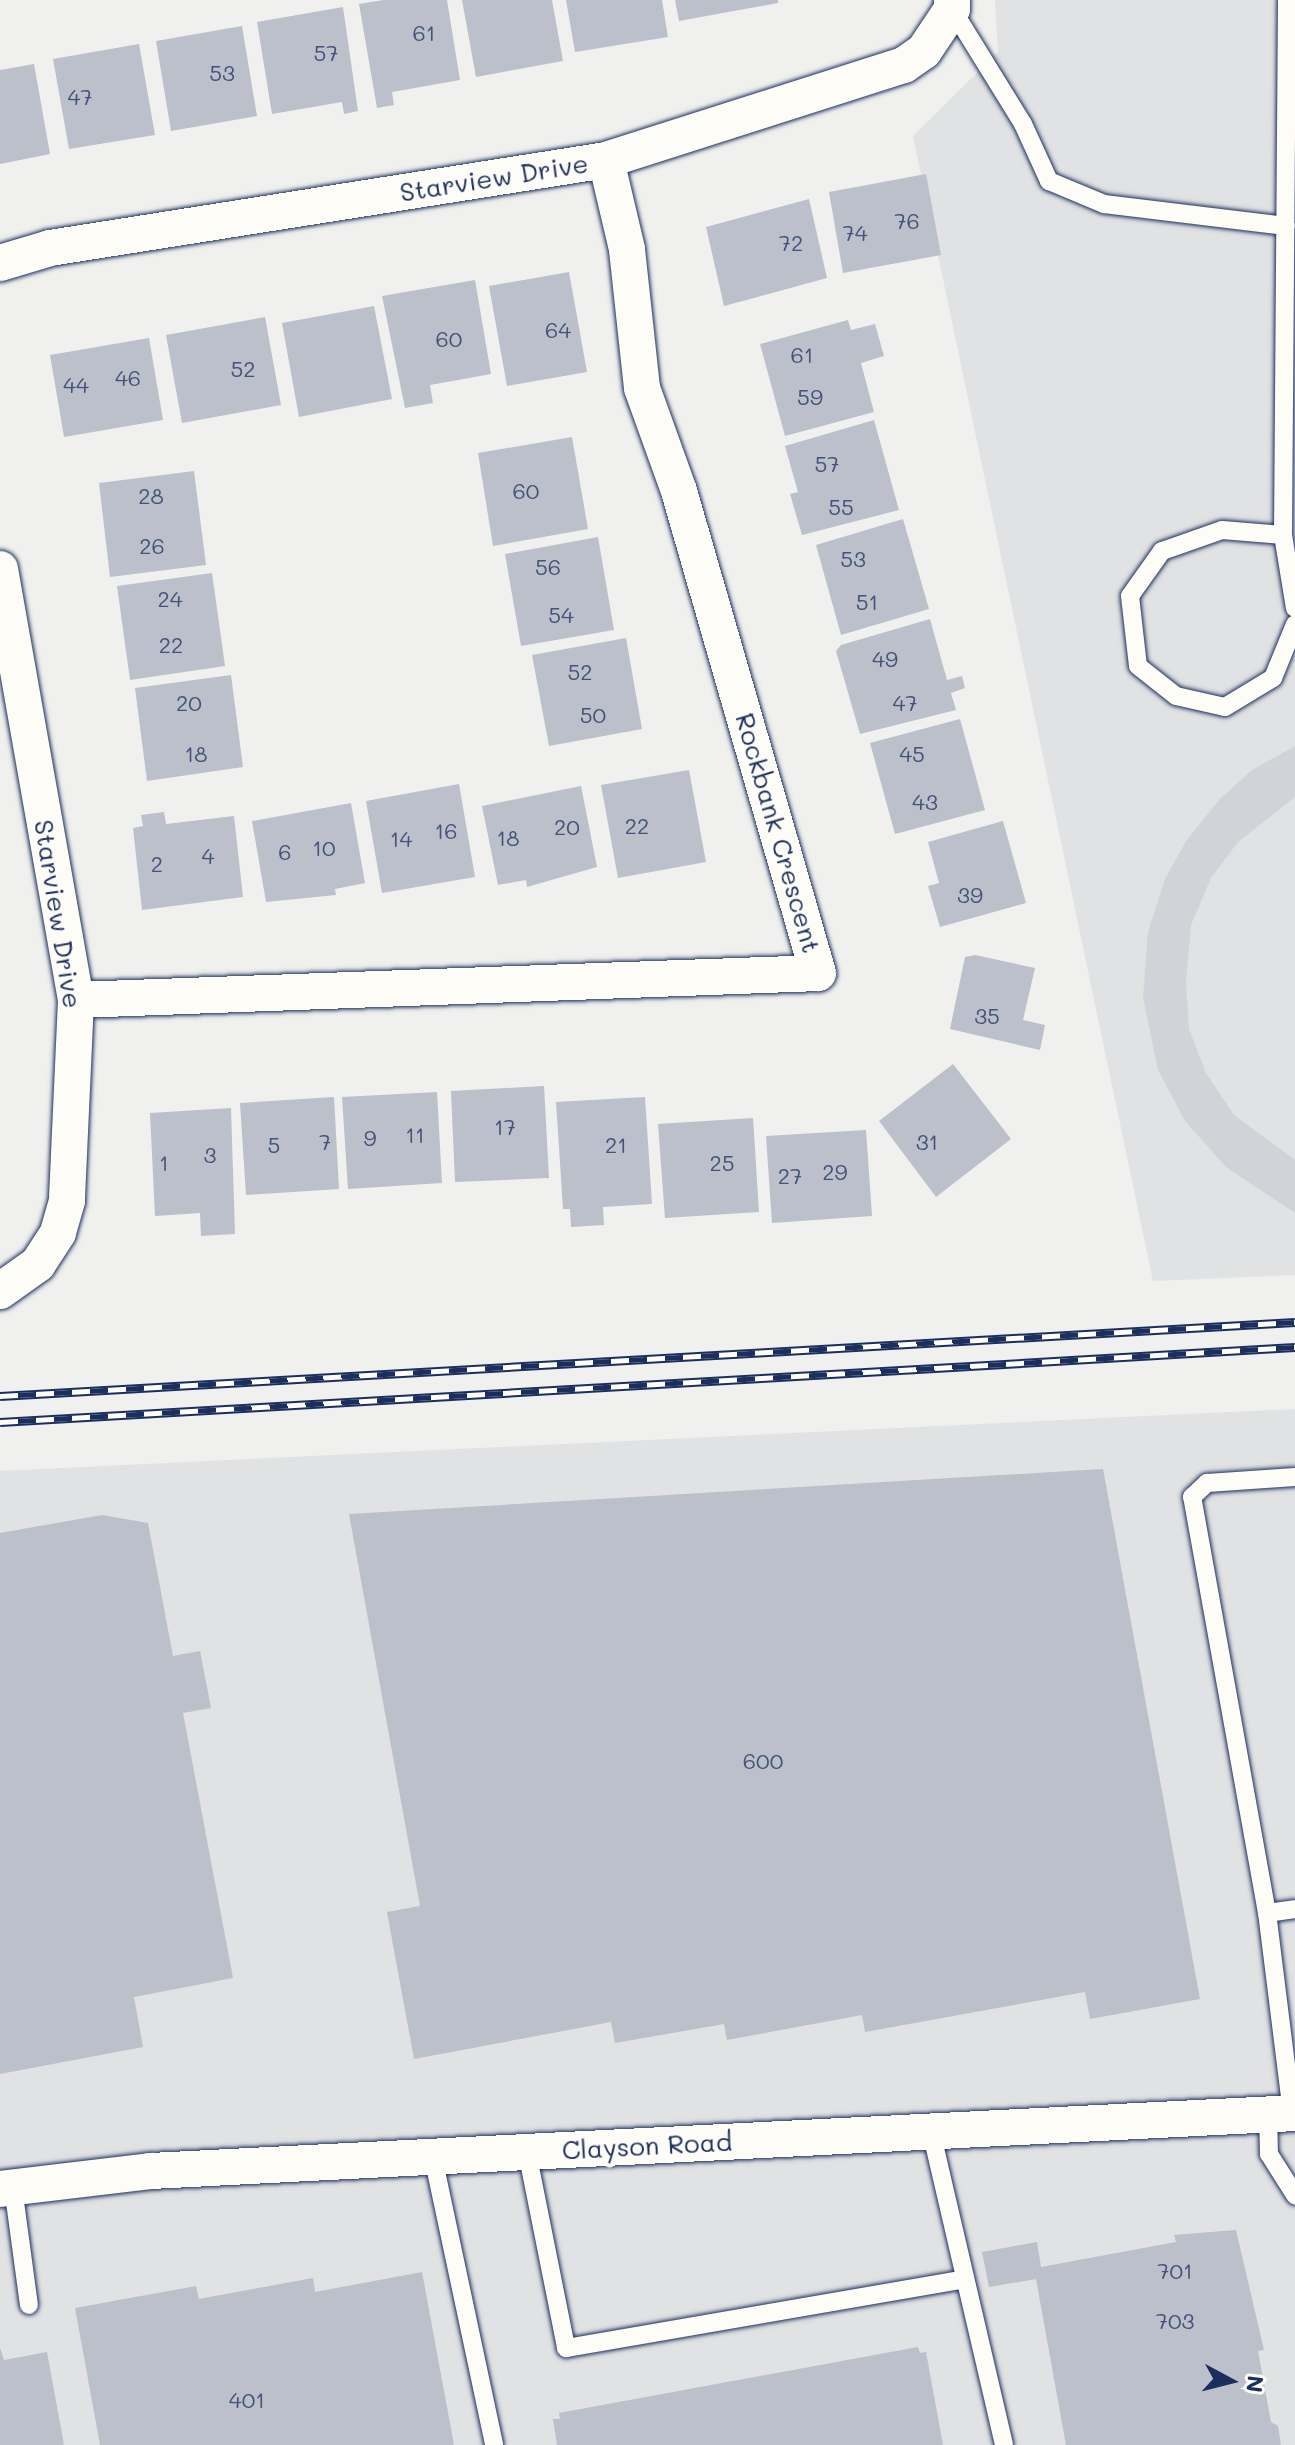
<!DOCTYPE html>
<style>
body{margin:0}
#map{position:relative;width:1295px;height:2445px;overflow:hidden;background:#f0f0ee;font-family:Mali,sans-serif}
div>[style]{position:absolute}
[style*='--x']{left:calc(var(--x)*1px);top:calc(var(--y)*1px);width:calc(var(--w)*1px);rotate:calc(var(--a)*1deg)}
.built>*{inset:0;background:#e0e2e3}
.green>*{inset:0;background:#d0d3d8}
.building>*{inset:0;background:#bbc0ca}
.roads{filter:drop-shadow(0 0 2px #1b2f5e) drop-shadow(0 0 2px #1b2f5e)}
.lane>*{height:18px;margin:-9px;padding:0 9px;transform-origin:9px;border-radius:9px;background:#fdfcf7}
.street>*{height:36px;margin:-18px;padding:0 18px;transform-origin:18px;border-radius:18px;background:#fdfcf7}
.rail>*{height:9px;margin-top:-4.5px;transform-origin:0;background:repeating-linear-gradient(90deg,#fdfcf7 0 18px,#1b2f5e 0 36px);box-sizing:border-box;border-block:2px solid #1b2f5e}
span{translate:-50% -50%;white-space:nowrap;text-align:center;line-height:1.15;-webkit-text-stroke:8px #fdfcf7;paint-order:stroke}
.number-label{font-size:22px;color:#435379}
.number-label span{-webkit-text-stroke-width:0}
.street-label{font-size:26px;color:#1b2f5e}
.north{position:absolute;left:1191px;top:2341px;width:80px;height:80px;-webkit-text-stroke:6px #fdfcf7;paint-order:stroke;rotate:97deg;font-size:22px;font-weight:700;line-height:32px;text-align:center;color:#1b2f5e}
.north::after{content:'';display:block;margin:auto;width:28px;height:36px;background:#1b2f5e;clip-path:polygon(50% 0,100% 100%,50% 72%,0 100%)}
</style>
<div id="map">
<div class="built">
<div style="clip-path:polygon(995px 0,1295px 0,1295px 1275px,1153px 1281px,913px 136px,998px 52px)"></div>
<div style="clip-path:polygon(1295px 1409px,1295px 2445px,0 2445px,0 1471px)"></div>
</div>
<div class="green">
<div style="clip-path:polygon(1295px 746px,1295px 797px,1238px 842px,1211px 878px,1191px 925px,1186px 982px,1189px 1029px,1206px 1073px,1234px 1115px,1295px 1160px,1295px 1213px,1226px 1167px,1185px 1121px,1158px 1070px,1143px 998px,1148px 932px,1165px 879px,1186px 841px,1219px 800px,1252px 770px)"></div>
</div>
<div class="building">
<div style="clip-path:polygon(383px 0,447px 0,460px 80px,392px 92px,394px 105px,377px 108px,359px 4px)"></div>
<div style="clip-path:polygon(462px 0,552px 0,563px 61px,476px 77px)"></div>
<div style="clip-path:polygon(566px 0,662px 0,668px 37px,575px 52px)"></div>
<div style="clip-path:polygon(675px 0,778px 0,778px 3px,679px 21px)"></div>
<div style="clip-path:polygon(343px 7px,358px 111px,344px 114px,342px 102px,272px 114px,257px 22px)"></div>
<div style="clip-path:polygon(242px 26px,257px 116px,171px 131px,156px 41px)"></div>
<div style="clip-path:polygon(139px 44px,155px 135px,69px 149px,53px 59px)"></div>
<div style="clip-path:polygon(34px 64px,50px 154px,0 164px,0 70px)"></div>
<div style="clip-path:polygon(926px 174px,941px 255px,843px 273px,829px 192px)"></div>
<div style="clip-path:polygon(809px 199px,827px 278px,724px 306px,706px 227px)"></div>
<div style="clip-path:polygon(569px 272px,587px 372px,507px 386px,489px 286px)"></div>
<div style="clip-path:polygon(475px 280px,491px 374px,430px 385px,433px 403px,405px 408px,382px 296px)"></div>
<div style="clip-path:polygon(374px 306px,392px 399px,299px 417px,282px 323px)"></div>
<div style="clip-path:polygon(265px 317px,281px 405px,182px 423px,166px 335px)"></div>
<div style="clip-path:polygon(848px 320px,851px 330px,875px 324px,884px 356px,861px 363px,874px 412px,785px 436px,760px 344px)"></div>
<div style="clip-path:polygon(149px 338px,163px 420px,64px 437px,50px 355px)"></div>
<div style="clip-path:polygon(874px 420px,899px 510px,802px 535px,790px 494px,798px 492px,785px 446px)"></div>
<div style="clip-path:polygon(572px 437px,588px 529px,493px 546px,478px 453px)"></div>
<div style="clip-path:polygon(194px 471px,206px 565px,110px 577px,99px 483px)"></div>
<div style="clip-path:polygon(903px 519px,929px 609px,841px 635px,816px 545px)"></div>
<div style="clip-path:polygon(598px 537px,614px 630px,521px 646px,505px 554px)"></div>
<div style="clip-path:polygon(212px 573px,225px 666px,130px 680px,117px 586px)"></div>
<div style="clip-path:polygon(930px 619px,947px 680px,962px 676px,965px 688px,951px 693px,956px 710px,860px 734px,836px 651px,841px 645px)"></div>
<div style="clip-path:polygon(626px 638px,642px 729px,549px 746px,532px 655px)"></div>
<div style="clip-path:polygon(231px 675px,243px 767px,147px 781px,135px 688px)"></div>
<div style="clip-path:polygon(960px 719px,985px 810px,895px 834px,870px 743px)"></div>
<div style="clip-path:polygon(689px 770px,706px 862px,618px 878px,601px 785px)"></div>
<div style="clip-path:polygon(459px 784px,475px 877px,382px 893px,366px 801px)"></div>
<div style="clip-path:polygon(581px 786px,597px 867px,527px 887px,526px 880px,498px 885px,482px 806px)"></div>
<div style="clip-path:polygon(351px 803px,365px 883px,335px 889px,336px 895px,266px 902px,252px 821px)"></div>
<div style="clip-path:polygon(164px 812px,166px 824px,234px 816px,243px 897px,142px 910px,133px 828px,143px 826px,141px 815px)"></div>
<div style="clip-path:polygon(1003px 821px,1026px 903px,940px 927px,928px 886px,939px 883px,928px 842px)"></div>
<div style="clip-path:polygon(975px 955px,1035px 968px,1023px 1020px,1045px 1025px,1040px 1050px,950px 1029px,965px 957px)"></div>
<div style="clip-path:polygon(953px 1064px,1011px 1139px,936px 1197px,879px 1121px)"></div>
<div style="clip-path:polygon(544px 1086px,549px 1178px,455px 1182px,451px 1091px)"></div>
<div style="clip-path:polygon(437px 1092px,442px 1183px,348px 1189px,342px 1097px)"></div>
<div style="clip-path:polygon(334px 1097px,339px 1189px,246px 1195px,240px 1103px)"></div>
<div style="clip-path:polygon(645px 1097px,652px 1204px,603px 1207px,604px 1225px,571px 1227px,570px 1209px,563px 1209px,556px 1102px)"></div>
<div style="clip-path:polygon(231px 1108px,235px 1234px,201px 1236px,200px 1213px,155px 1216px,150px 1113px)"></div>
<div style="clip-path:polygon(753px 1118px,759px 1212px,665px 1218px,658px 1124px)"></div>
<div style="clip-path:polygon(866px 1130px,872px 1216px,772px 1223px,766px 1136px)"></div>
<div style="clip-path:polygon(1103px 1469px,1200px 1999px,1090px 2019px,1085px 1992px,865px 2032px,862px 2015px,727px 2040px,724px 2024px,615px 2043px,611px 2022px,414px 2059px,387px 1912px,420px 1906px,349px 1514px)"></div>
<div style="clip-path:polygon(102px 1515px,148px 1523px,173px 1656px,200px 1651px,211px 1708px,183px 1713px,233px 1978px,134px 1997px,143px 2047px,0 2074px,0 1533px)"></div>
<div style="clip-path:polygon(1236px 2230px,1264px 2350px,1258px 2351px,1271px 2422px,1278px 2426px,1281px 2445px,1066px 2445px,1036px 2279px,989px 2287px,982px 2252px,1037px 2242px,1041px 2267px,1176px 2242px,1174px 2235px)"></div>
<div style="clip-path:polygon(422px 2272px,454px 2445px,100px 2445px,75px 2308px,196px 2286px,199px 2299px,313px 2278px,315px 2292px)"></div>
<div style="clip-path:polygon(918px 2347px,920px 2353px,926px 2352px,943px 2445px,557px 2445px,553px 2419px,560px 2419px,559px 2413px)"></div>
<div style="clip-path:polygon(0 2348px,4px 2360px,47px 2352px,64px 2445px,0 2445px)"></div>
</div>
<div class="roads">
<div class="lane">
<div style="--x:1287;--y:0;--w:535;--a:90.43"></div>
<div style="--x:1283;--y:535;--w:74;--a:80.7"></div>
<div style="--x:952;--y:9;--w:135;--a:58.3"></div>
<div style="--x:1023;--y:124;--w:63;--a:65.5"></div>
<div style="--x:1049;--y:181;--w:60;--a:22.7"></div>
<div style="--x:1104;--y:204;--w:183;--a:6.9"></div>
<div style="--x:1283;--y:535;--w:61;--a:-175.3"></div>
<div style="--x:1222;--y:530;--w:64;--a:160.7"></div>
<div style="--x:1162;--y:551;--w:55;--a:125.4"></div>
<div style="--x:1130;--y:596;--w:70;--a:83.5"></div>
<div style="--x:1138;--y:666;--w:48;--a:38.3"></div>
<div style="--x:1176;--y:696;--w:50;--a:12.7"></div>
<div style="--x:1225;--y:707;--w:56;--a:-31.1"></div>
<div style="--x:1273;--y:678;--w:58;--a:-67.8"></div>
<div style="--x:1267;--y:1913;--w:28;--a:-8"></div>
<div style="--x:1268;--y:2111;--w:43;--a:88.7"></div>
<div style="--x:1269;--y:2154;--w:49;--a:57.6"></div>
<div style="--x:1292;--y:2113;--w:202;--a:-97.1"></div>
<div style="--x:1267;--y:1913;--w:423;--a:-100.2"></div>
<div style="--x:1192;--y:1497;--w:21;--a:-43"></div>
<div style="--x:1207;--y:1483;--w:88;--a:-3.9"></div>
<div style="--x:931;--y:2131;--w:322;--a:76.9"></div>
<div style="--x:527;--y:2152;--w:200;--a:78.7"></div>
<div style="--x:566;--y:2348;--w:405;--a:-9.8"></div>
<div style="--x:433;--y:2157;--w:294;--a:78"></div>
<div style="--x:13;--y:2187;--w:119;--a:82.3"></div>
</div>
<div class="street">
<div style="--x:0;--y:263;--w:52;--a:-16.7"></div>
<div style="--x:50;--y:248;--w:563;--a:-8.99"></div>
<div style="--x:606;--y:160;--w:313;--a:-17.7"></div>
<div style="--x:904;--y:65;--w:24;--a:-35"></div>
<div style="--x:924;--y:51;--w:50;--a:-56.3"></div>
<div style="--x:952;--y:9;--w:9;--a:-90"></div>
<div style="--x:0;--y:569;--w:438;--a:80"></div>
<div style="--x:76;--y:1000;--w:201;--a:92.6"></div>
<div style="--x:67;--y:1201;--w:33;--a:106"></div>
<div style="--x:58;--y:1233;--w:37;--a:123"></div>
<div style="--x:38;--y:1264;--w:47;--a:144.6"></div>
<div style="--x:76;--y:1000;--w:742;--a:-2.08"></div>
<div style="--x:818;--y:973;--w:502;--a:-106.09"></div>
<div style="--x:679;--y:491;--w:109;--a:-109.8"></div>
<div style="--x:642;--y:388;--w:140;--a:-96.2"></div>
<div style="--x:627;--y:249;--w:91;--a:-103.3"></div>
<div style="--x:0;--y:2189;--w:152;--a:-6.8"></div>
<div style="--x:151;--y:2171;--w:1145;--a:-2.9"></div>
</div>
</div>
<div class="rail">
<div style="--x:0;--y:1396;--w:1297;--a:-3.27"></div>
<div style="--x:0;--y:1422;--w:1297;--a:-3.31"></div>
</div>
<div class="number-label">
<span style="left:424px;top:33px">61</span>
<span style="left:326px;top:53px">57</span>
<span style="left:222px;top:73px">53</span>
<span style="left:80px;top:97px">47</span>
<span style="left:907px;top:221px">76</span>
<span style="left:855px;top:233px">74</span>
<span style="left:791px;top:243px">72</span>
<span style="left:558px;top:330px">64</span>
<span style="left:449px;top:339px">60</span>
<span style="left:802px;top:355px">61</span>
<span style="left:243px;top:369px">52</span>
<span style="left:128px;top:378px">46</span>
<span style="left:76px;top:385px">44</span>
<span style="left:810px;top:397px">59</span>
<span style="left:827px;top:464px">57</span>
<span style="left:526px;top:491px">60</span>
<span style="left:151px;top:496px">28</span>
<span style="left:841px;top:507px">55</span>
<span style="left:152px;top:546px">26</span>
<span style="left:853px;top:559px">53</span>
<span style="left:548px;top:567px">56</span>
<span style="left:170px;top:599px">24</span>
<span style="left:867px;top:602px">51</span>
<span style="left:561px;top:615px">54</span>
<span style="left:171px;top:645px">22</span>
<span style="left:885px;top:659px">49</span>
<span style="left:580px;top:672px">52</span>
<span style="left:189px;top:703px">20</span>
<span style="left:905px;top:703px">47</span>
<span style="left:593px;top:715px">50</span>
<span style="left:196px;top:754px">18</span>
<span style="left:912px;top:754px">45</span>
<span style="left:925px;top:802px">43</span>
<span style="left:637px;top:826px">22</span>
<span style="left:567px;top:827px">20</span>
<span style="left:446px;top:831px">16</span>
<span style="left:508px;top:838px">18</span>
<span style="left:401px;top:839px">14</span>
<span style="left:324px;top:848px">10</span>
<span style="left:285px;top:852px">6</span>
<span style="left:208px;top:856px">4</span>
<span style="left:157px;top:864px">2</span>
<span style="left:970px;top:895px">39</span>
<span style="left:987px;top:1016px">35</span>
<span style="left:505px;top:1127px">17</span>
<span style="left:415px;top:1135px">11</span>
<span style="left:370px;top:1138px">9</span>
<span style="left:325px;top:1142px">7</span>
<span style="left:927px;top:1142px">31</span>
<span style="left:274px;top:1145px">5</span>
<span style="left:616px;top:1145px">21</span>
<span style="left:210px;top:1155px">3</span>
<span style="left:164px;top:1163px">1</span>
<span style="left:722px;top:1163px">25</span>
<span style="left:835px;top:1172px">29</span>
<span style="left:790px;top:1176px">27</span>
<span style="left:763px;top:1761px">600</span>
<span style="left:1175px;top:2271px">701</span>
<span style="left:1175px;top:2321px">703</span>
<span style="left:247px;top:2400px">401</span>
</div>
<div class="street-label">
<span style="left:494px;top:178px;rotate:-9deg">Starview Drive</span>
<span style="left:778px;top:833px;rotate:74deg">Rockbank Crescent</span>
<span style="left:58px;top:914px;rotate:81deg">Starview Drive</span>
<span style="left:647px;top:2146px;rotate:-3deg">Clayson Road</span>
</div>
<div class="north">N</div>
</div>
